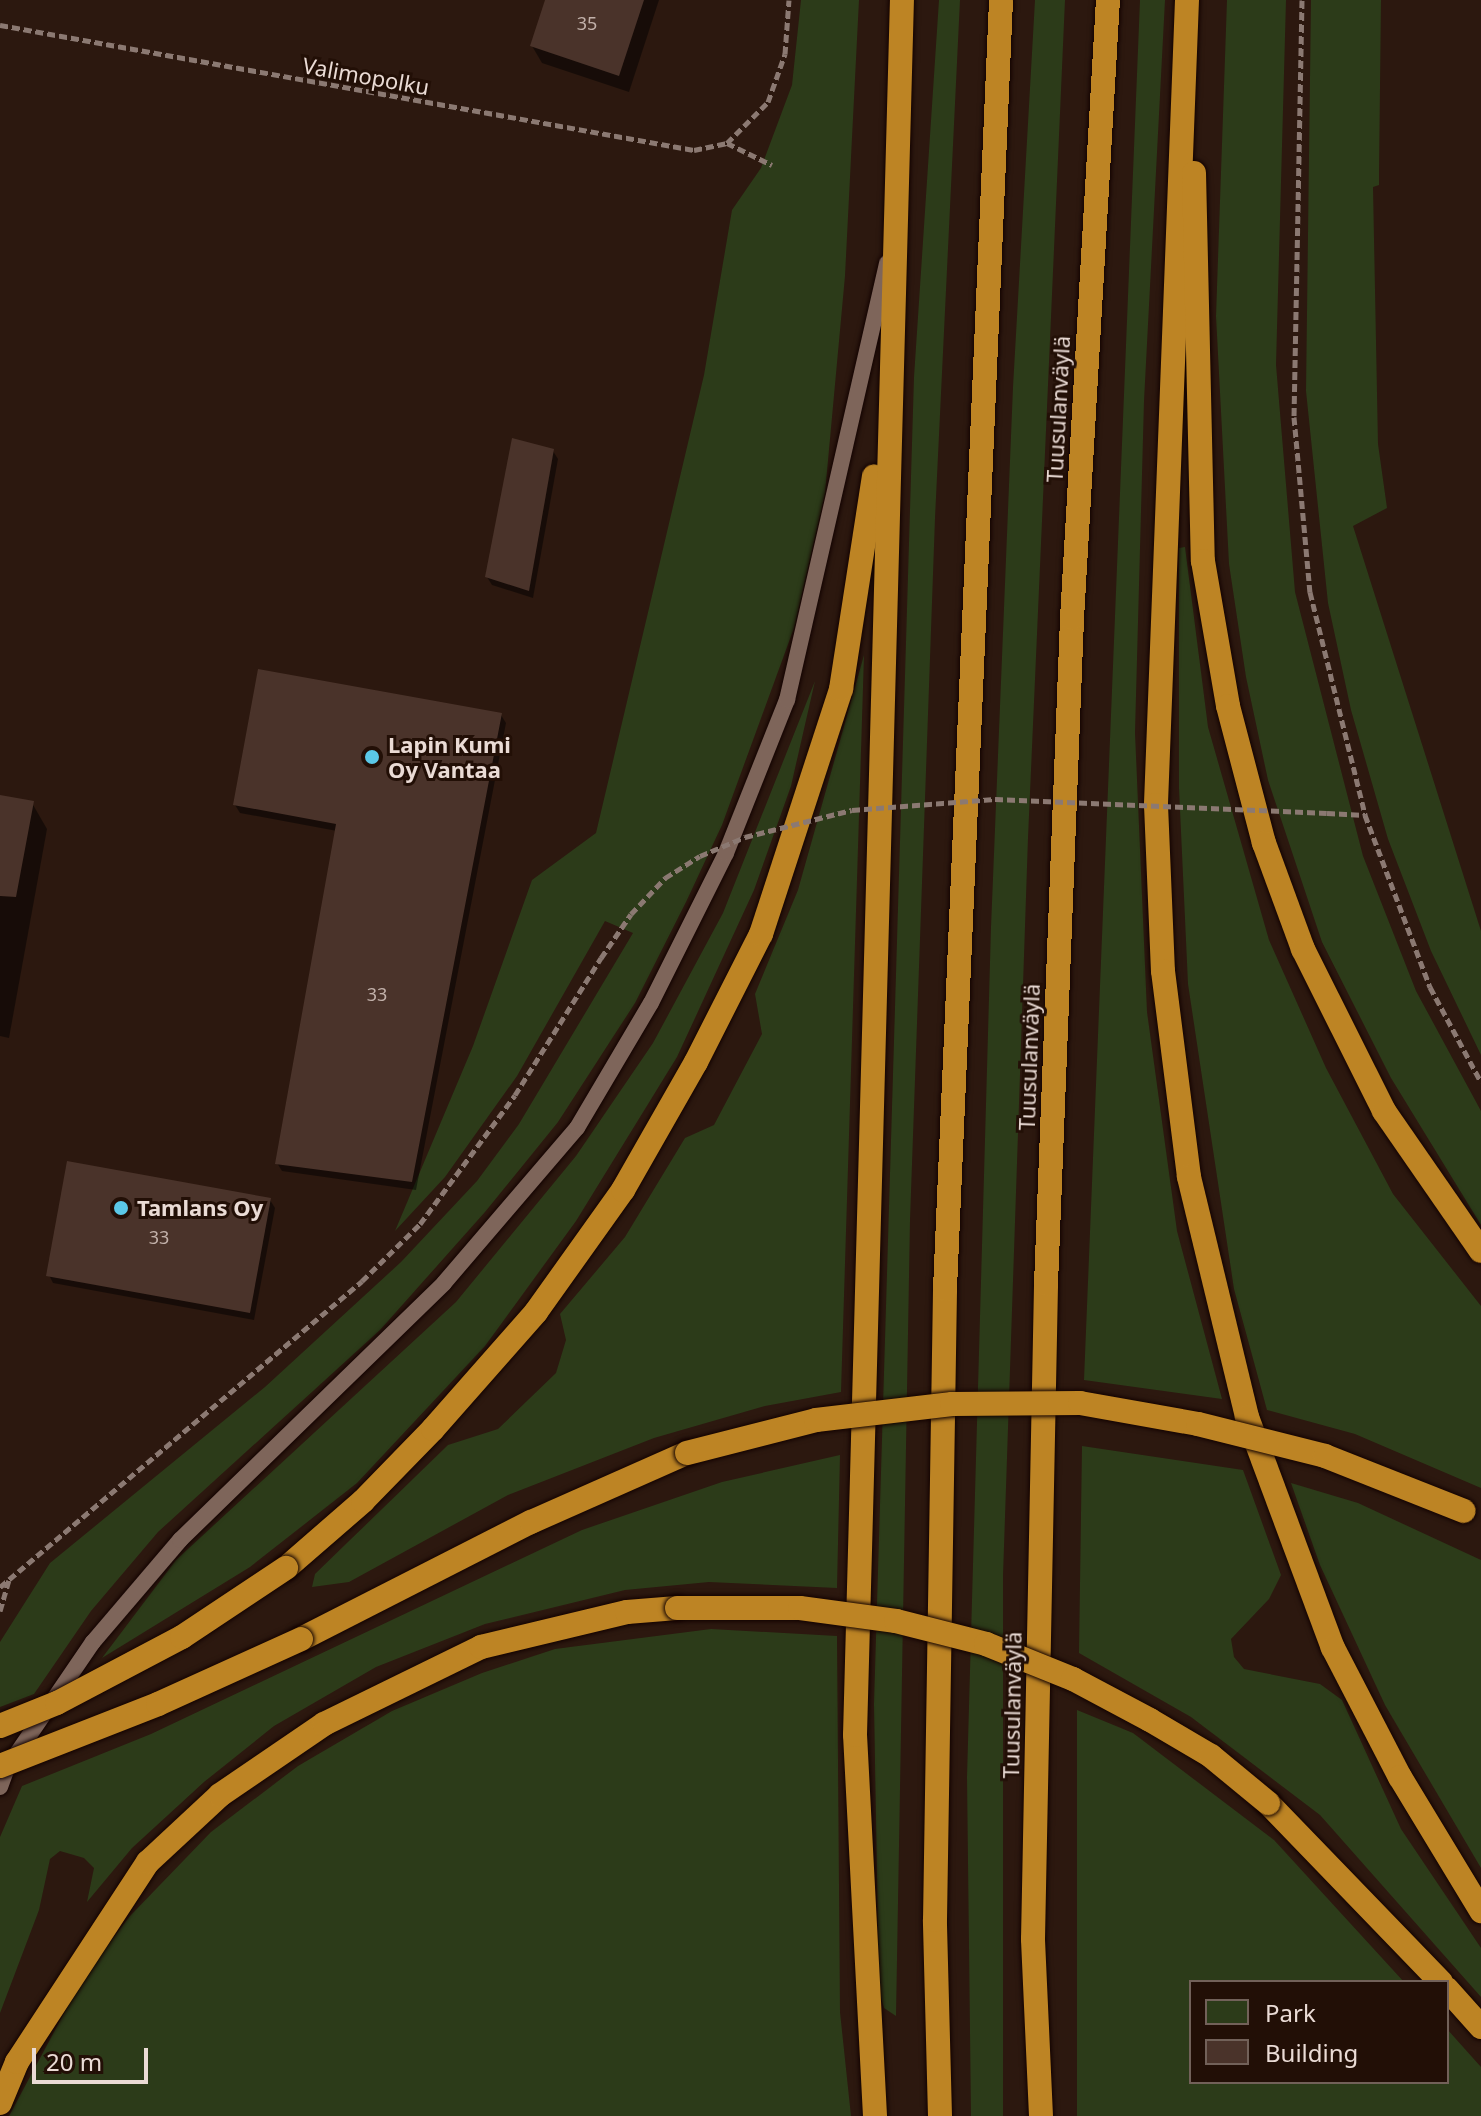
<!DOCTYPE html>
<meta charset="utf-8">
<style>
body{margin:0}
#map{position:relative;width:1481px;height:2116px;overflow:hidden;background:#2c180f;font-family:"Noto Sans",sans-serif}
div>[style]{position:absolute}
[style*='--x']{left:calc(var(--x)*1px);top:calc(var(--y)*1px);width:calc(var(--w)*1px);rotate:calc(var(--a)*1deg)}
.green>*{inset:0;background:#2c3b19}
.shadow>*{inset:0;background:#0007}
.building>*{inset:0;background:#4a332a}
.path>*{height:5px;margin-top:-2.5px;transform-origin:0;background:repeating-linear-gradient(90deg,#8b7972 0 8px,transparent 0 12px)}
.roads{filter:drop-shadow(0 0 2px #130300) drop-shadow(0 0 2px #130300)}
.service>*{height:16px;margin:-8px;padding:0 8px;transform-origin:8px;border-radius:8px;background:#7e655a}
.motorway>*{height:24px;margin:-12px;padding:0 12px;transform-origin:12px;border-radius:12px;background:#bd8424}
.path-bridge>*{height:5px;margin-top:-2.5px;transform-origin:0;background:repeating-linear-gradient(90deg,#8b7972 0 8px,transparent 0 12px)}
.bridges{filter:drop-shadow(0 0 2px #130300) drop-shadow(0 0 2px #130300)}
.motorway-bridge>*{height:24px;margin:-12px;padding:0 12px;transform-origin:12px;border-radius:12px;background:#bd8424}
.dots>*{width:22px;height:22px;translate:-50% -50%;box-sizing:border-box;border:4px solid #220f06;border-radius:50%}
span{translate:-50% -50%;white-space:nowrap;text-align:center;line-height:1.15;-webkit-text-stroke:6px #220f06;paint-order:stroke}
.number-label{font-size:18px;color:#c2b1aa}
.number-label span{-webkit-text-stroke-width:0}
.street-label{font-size:22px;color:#eadbd5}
.poi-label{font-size:22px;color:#eadbd5;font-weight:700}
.left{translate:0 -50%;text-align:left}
.legend{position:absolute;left:1189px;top:1980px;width:260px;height:104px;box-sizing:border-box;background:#220f06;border:2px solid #726159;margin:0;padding:10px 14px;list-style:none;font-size:24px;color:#eadbd5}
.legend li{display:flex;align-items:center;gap:16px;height:40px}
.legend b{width:40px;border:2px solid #726159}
.scale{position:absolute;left:32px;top:2048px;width:116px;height:36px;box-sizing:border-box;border:4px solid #eadbd5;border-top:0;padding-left:10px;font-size:24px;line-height:28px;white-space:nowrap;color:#eadbd5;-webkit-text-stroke:6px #220f06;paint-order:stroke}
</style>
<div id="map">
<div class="green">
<div style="clip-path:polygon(801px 0,859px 0,845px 276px,825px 493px,794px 628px,722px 825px,686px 902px,635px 1003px,558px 1122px,485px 1212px,380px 1330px,158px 1532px,91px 1611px,34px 1694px,0 1707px,0 1642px,50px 1563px,265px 1387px,401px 1262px,477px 1181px,519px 1124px,633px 933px,605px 921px,517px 1076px,445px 1177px,395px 1231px,473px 1046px,532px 880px,596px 833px,704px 375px,732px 210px,761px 168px,792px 85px)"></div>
<div style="clip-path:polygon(939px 0,960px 0,935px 518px,910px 1220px,896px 2016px,884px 2008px,879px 1991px,874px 1704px,914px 377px)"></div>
<div style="clip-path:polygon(1035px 0,1065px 0,1028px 838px,1003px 1576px,1003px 2116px,971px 2116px,967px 1777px,991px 927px,1013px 387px)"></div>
<div style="clip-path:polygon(1140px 0,1165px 0,1144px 401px,1135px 733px,1147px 1012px,1177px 1231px,1222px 1399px,1084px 1380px)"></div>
<div style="clip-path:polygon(1227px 0,1286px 0,1276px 365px,1295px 592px,1363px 856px,1416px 991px,1481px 1111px,1481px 1225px,1391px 1078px,1322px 942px,1268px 780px,1246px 677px,1229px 564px,1216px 316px)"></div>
<div style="clip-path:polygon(1311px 0,1381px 0,1379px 174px,1379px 185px,1373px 187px,1378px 444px,1387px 508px,1353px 526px,1481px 931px,1481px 1055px,1431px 951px,1388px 839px,1351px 710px,1328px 603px,1306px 391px)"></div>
<div style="clip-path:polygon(1185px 547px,1208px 727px,1269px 940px,1326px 1068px,1393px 1194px,1481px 1306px,1481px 1488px,1355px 1434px,1267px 1410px,1234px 1289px,1188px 984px,1179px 788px,1179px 548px)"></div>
<div style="clip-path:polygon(864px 655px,841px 1392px,765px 1406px,654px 1438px,508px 1495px,349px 1582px,312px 1587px,315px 1574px,448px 1445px,498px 1429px,556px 1373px,566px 1340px,560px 1314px,625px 1237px,685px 1138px,714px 1125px,762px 1034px,755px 994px,798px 890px)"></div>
<div style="clip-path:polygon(815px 681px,791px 786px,754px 890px,677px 1057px,576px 1221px,485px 1346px,357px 1483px,250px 1567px,102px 1658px,176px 1560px,456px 1302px,576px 1156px,653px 1043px,723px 913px)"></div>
<div style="clip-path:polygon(1082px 1446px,1243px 1470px,1281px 1575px,1269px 1599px,1231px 1639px,1234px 1657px,1244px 1669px,1320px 1684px,1342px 1700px,1401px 1829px,1481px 1948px,1481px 1997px,1320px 1815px,1191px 1717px,1079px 1653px)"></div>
<div style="clip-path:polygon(840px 1455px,837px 1588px,709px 1582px,625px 1590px,485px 1624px,376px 1667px,274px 1726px,204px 1782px,132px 1848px,87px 1902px,94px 1868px,84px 1858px,60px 1851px,50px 1859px,39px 1910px,0 2013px,0 1837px,22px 1786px,151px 1734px,582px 1530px,722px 1482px)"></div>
<div style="clip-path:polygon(1291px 1483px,1358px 1503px,1481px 1560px,1481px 1868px,1385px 1705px,1320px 1565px)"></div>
<div style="clip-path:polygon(711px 1629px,837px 1636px,840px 2012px,851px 2116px,9px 2116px,84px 1976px,130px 1916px,211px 1832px,298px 1766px,392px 1711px,482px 1673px,555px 1649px)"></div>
<div style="clip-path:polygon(1077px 1710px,1133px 1733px,1274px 1840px,1404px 1982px,1191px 1982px,1191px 2082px,1447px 2082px,1447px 2029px,1481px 2067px,1481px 2116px,1077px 2116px)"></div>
</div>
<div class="shadow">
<div style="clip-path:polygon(547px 0,659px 0,629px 92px,542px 63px,532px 46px)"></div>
<div style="clip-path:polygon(553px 451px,558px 459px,533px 598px,492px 585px,487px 577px)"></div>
<div style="clip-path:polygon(501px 715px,506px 723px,416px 1190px,282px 1171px,277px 1163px,337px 831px,240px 813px,235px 805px)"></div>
<div style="clip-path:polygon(0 797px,32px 803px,47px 829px,9px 1038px,0 1036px)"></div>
<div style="clip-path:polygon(270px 1200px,275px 1208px,254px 1320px,53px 1283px,49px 1275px)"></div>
</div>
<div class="building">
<div style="clip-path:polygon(545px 0,644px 0,619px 76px,530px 46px)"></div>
<div style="clip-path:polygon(512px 438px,554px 449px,529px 591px,485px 577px)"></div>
<div style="clip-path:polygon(258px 669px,502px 713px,412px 1182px,275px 1164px,336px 824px,233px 805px)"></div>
<div style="clip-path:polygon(0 795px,34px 801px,16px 897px,0 896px)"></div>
<div style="clip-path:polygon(67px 1161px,271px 1198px,250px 1313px,46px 1276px)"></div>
</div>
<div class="path">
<div style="--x:1302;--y:0;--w:417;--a:91.1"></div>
<div style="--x:1294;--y:417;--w:176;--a:84.8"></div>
<div style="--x:1310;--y:592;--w:230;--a:76.1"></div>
<div style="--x:1365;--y:815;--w:184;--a:69.3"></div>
<div style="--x:1430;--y:987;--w:108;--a:61.8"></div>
<div style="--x:0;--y:25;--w:705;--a:10.21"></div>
<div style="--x:694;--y:150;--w:34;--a:-12"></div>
<div style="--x:727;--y:143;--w:58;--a:-45"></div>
<div style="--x:768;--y:102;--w:51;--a:-70.5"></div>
<div style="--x:785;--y:54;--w:54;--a:-85.8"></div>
<div style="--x:727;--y:143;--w:50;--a:26.1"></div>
<div style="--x:1327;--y:813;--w:38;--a:3"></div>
<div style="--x:0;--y:1587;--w:474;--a:-40.2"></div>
<div style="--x:362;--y:1281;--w:81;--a:-44.5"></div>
<div style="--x:420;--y:1224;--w:160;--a:-53.6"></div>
<div style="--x:515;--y:1095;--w:162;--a:-57.9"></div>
<div style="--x:0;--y:1611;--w:32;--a:-74"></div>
</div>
<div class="roads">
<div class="service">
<div style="--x:0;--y:1787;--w:20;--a:-70"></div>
<div style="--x:7;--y:1768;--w:153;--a:-55.7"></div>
<div style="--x:93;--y:1642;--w:134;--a:-49.5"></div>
<div style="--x:180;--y:1540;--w:368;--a:-44.2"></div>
<div style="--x:444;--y:1283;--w:204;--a:-49.4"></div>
<div style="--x:577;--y:1128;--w:145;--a:-59.4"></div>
<div style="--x:651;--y:1003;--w:168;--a:-63.4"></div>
<div style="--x:726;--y:853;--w:165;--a:-68.3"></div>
<div style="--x:787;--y:700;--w:448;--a:-77.1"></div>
</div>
<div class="motorway">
<div style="--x:1187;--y:0;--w:806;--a:92.21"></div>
<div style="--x:1156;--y:805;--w:166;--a:87.6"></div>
<div style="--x:1163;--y:971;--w:208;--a:82.8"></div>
<div style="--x:1189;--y:1177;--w:247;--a:76.4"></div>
<div style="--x:1247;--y:1417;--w:246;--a:69.6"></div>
<div style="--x:1333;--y:1648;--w:145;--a:62.6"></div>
<div style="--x:1400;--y:1777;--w:157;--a:58.8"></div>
<div style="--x:1194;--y:173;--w:388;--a:88.7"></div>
<div style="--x:1203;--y:561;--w:147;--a:80.2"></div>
<div style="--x:1228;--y:706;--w:142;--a:75.3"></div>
<div style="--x:1264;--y:843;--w:113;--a:69.8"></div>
<div style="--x:1303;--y:949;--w:181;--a:63.4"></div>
<div style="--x:1384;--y:1111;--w:170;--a:55.3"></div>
<div style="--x:286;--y:1568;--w:102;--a:-41"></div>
<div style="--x:363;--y:1501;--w:100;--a:-45.8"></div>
<div style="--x:433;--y:1429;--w:156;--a:-48.6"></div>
<div style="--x:536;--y:1312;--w:150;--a:-54.5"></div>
<div style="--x:623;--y:1190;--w:147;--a:-60.3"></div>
<div style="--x:696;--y:1062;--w:144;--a:-63.1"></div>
<div style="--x:761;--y:934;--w:258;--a:-71.9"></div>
<div style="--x:841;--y:689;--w:215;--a:-81.2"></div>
<div style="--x:301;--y:1639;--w:258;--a:-27"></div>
<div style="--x:531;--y:1522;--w:171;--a:-23.9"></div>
<div style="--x:1268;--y:1803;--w:249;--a:46"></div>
<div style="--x:1447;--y:1989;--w:51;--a:48.2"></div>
<div style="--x:0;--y:2103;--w:44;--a:-67.5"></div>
<div style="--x:17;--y:2062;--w:239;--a:-56.8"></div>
<div style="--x:148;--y:1862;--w:98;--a:-42.9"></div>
<div style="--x:220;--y:1795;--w:126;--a:-34.3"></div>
<div style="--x:324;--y:1724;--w:175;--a:-26.1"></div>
<div style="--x:481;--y:1647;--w:150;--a:-13.5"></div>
<div style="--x:627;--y:1612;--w:50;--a:-4.6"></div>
<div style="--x:875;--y:2116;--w:382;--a:-93"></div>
<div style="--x:855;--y:1735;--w:1736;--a:-88.45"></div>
<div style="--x:940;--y:2116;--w:196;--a:-91.5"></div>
<div style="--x:935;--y:1920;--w:631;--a:-89.09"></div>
<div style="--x:945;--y:1289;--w:1290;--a:-87.51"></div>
<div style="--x:1041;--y:2116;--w:177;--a:-92.6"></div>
<div style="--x:1033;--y:1939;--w:655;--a:-88.86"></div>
<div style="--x:1046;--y:1284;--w:667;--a:-87.76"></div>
<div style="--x:1072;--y:618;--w:619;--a:-86.67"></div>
</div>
</div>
<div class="path-bridge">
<div style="--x:601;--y:958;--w:53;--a:-55.7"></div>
<div style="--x:631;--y:914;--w:50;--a:-46.6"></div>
<div style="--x:665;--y:878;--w:41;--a:-32.2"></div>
<div style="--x:700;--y:856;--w:49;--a:-22.9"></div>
<div style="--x:745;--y:837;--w:110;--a:-14.2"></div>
<div style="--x:852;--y:810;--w:143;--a:-4.4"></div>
<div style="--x:995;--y:799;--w:332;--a:2.4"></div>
</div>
<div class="bridges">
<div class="motorway-bridge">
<div style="--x:687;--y:1453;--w:133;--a:-14.3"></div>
<div style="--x:816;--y:1420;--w:137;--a:-6.7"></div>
<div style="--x:952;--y:1404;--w:128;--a:-0.4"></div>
<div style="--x:1080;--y:1403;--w:120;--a:10.1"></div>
<div style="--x:1198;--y:1424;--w:131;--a:14.1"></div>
<div style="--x:1325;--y:1456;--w:149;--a:21.6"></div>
<div style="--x:677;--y:1608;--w:123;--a:0"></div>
<div style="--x:800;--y:1608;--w:97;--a:7.7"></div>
<div style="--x:896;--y:1621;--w:93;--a:14.3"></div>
<div style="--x:986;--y:1644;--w:94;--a:21.9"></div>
<div style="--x:1073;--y:1679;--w:87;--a:28"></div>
<div style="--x:1150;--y:1720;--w:71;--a:30.5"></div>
<div style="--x:1211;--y:1756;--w:74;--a:39.5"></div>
<div style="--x:0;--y:1726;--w:61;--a:-22"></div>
<div style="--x:57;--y:1703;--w:141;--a:-27.8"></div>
<div style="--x:182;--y:1637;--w:125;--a:-33.6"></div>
<div style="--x:0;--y:1766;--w:170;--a:-21.4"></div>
<div style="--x:158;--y:1704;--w:157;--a:-24.4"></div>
</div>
</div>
<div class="dots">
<div style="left:372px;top:757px;background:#5bc8e7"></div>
<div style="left:121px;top:1208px;background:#5bc8e7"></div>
</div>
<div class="number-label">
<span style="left:587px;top:23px">35</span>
<span style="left:377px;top:994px">33</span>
<span style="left:159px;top:1237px">33</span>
</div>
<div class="street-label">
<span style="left:366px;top:76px;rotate:10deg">Valimopolku</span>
<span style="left:1058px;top:409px;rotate:-87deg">Tuusulanväylä</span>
<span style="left:1029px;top:1057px;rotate:-88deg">Tuusulanväylä</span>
<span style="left:1012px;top:1705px;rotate:-89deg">Tuusulanväylä</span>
</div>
<div class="poi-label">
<span class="left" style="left:388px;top:757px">Lapin Kumi<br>Oy Vantaa</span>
<span class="left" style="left:137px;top:1208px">Tamlans Oy</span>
</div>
<ul class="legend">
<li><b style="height:22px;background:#2c3b19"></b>Park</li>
<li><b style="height:22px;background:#4a332a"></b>Building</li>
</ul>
<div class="scale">20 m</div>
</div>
